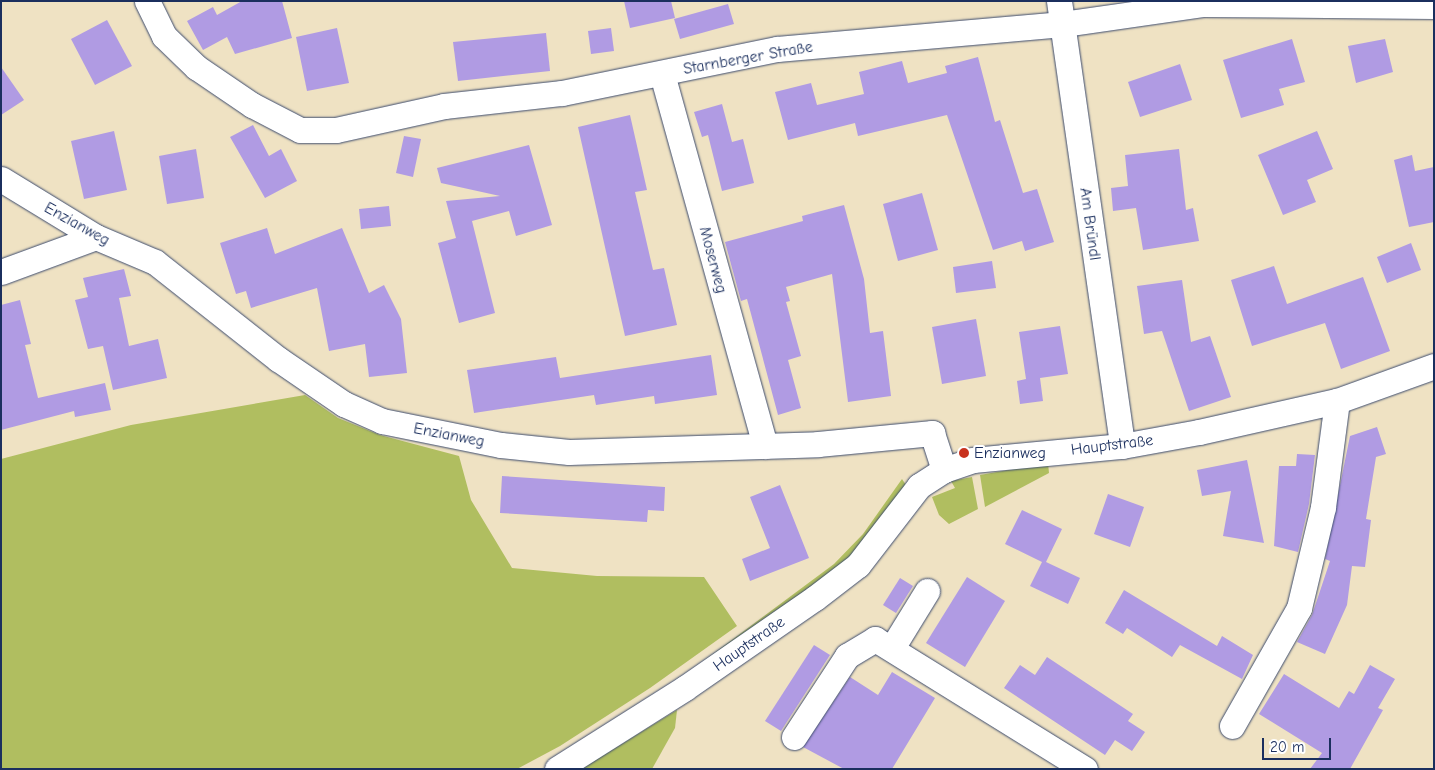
<!DOCTYPE html>
<meta charset="utf-8">
<style>
body{margin:0}
#map{position:relative;width:1435px;height:770px;overflow:hidden;background:#efe2c3;font-family:"Comic Neue",sans-serif}
div>[style]{position:absolute}
[style*='--x']{left:calc(var(--x)*1px);top:calc(var(--y)*1px);width:calc(var(--w)*1px);rotate:calc(var(--a)*1deg)}
.green>*{inset:0;background:#b0be60}
.building>*{inset:0;background:#b09be3}
.roads{filter:drop-shadow(0 0 1px #3b4a6d) drop-shadow(0 0 1px #3b4a6d)}
.minor>*{height:25px;margin:-12.5px;padding:0 12.5px;transform-origin:12.5px;border-radius:12.5px;background:#fff}
.dots>*{width:14px;height:14px;translate:-50% -50%;box-sizing:border-box;border:2px solid #fff;border-radius:50%}
span{translate:-50% -50%;white-space:nowrap;text-align:center;line-height:1.15;-webkit-text-stroke:4px #fff;paint-order:stroke}
.street-label{font-size:16px;color:#1b2f5e}
.poi-label{font-size:16px;color:#1b2f5e}
.left{translate:0 -50%;text-align:left}
.frame{position:absolute;inset:0;border:2px solid #1b2f5e;pointer-events:none}
.scale{position:absolute;left:1262px;top:738px;width:69px;height:22px;box-sizing:border-box;border:2px solid #1b2f5e;border-top:0;padding-left:6px;font-size:15px;line-height:18px;white-space:nowrap;color:#1b2f5e;-webkit-text-stroke:4px #fff;paint-order:stroke}
</style>
<div id="map">
<div class="green">
<div style="clip-path:polygon(305px 395px,338px 418px,380px 435px,459px 456px,471px 500px,512px 568px,597px 576px,704px 577px,737px 626px,650px 688px,560px 746px,517px 769px,1px 769px,1px 459px,131px 425px)"></div>
<div style="clip-path:polygon(1048px 463px,1049px 473px,985px 507px,980px 475px)"></div>
<div style="clip-path:polygon(972px 477px,978px 509px,949px 524px,939px 515px,932px 497px,955px 488px,951px 481px)"></div>
<div style="clip-path:polygon(902px 479px,906px 485px,853px 557px,694px 668px,834px 564px,863px 534px)"></div>
<div style="clip-path:polygon(677px 710px,675px 728px,652px 769px,581px 769px)"></div>
</div>
<div class="building">
<div style="clip-path:polygon(242px 1px,282px 1px,292px 38px,235px 54px,227px 37px,203px 50px,187px 21px,213px 7px,217px 15px)"></div>
<div style="clip-path:polygon(624px 1px,671px 1px,675px 18px,630px 28px)"></div>
<div style="clip-path:polygon(728px 4px,734px 24px,680px 39px,674px 19px)"></div>
<div style="clip-path:polygon(107px 20px,132px 66px,95px 85px,71px 39px)"></div>
<div style="clip-path:polygon(337px 28px,349px 83px,307px 91px,296px 37px)"></div>
<div style="clip-path:polygon(611px 28px,614px 51px,591px 54px,588px 31px)"></div>
<div style="clip-path:polygon(546px 33px,550px 71px,458px 81px,453px 42px)"></div>
<div style="clip-path:polygon(1292px 39px,1305px 82px,1279px 89px,1284px 105px,1241px 118px,1223px 60px)"></div>
<div style="clip-path:polygon(1385px 39px,1393px 72px,1356px 83px,1348px 46px)"></div>
<div style="clip-path:polygon(978px 57px,995px 122px,1000px 120px,1023px 193px,1037px 189px,1054px 242px,1025px 251px,1022px 241px,993px 250px,947px 115px,858px 136px,855px 123px,788px 140px,775px 92px,811px 83px,817px 105px,864px 94px,859px 72px,902px 61px,908px 83px,947px 73px,945px 66px)"></div>
<div style="clip-path:polygon(1180px 64px,1192px 100px,1140px 117px,1128px 82px)"></div>
<div style="clip-path:polygon(1px 67px,24px 100px,1px 115px)"></div>
<div style="clip-path:polygon(722px 104px,732px 142px,743px 139px,754px 183px,722px 191px,708px 135px,702px 137px,694px 112px)"></div>
<div style="clip-path:polygon(630px 115px,647px 190px,635px 192px,653px 270px,664px 268px,677px 325px,625px 336px,578px 127px)"></div>
<div style="clip-path:polygon(253px 125px,269px 156px,281px 149px,297px 181px,265px 198px,230px 137px)"></div>
<div style="clip-path:polygon(114px 131px,127px 190px,84px 199px,71px 141px)"></div>
<div style="clip-path:polygon(1317px 131px,1333px 169px,1307px 180px,1316px 202px,1283px 215px,1258px 155px)"></div>
<div style="clip-path:polygon(404px 136px,421px 139px,413px 177px,396px 173px)"></div>
<div style="clip-path:polygon(529px 145px,552px 225px,516px 236px,509px 211px,472px 221px,495px 313px,459px 323px,438px 243px,456px 238px,446px 201px,500px 196px,441px 183px,437px 168px)"></div>
<div style="clip-path:polygon(196px 149px,204px 198px,167px 204px,159px 156px)"></div>
<div style="clip-path:polygon(1179px 149px,1186px 210px,1193px 208px,1199px 241px,1143px 250px,1136px 208px,1113px 211px,1111px 188px,1128px 186px,1125px 155px)"></div>
<div style="clip-path:polygon(1412px 155px,1415px 171px,1434px 167px,1434px 222px,1409px 227px,1394px 160px)"></div>
<div style="clip-path:polygon(922px 193px,938px 250px,898px 261px,883px 204px)"></div>
<div style="clip-path:polygon(844px 205px,864px 279px,870px 333px,883px 331px,891px 396px,848px 402px,832px 274px,786px 287px,790px 301px,786px 302px,801px 356px,788px 360px,801px 408px,778px 415px,747px 299px,741px 301px,725px 242px,803px 221px,802px 216px)"></div>
<div style="clip-path:polygon(389px 206px,391px 226px,361px 229px,359px 209px)"></div>
<div style="clip-path:polygon(267px 228px,275px 254px,342px 228px,369px 293px,384px 285px,401px 319px,407px 373px,369px 377px,365px 344px,329px 351px,317px 288px,251px 308px,246px 291px,236px 294px,220px 243px)"></div>
<div style="clip-path:polygon(1411px 243px,1421px 270px,1387px 283px,1377px 257px)"></div>
<div style="clip-path:polygon(992px 261px,996px 288px,956px 293px,953px 267px)"></div>
<div style="clip-path:polygon(1274px 266px,1287px 304px,1363px 277px,1390px 351px,1341px 369px,1325px 323px,1252px 346px,1231px 280px)"></div>
<div style="clip-path:polygon(124px 269px,131px 296px,119px 298px,129px 346px,158px 339px,167px 378px,113px 390px,103px 346px,88px 349px,75px 300px,88px 297px,83px 278px)"></div>
<div style="clip-path:polygon(1182px 280px,1191px 342px,1210px 336px,1231px 397px,1189px 411px,1162px 331px,1144px 334px,1137px 286px)"></div>
<div style="clip-path:polygon(20px 300px,31px 344px,25px 345px,38px 398px,105px 383px,111px 410px,75px 417px,74px 411px,1px 430px,1px 305px)"></div>
<div style="clip-path:polygon(976px 319px,986px 376px,942px 384px,932px 327px)"></div>
<div style="clip-path:polygon(1060px 326px,1068px 374px,1040px 378px,1043px 401px,1020px 404px,1017px 381px,1026px 379px,1019px 332px)"></div>
<div style="clip-path:polygon(711px 355px,717px 395px,655px 404px,654px 396px,596px 405px,594px 395px,474px 413px,467px 370px,556px 357px,560px 378px)"></div>
<div style="clip-path:polygon(1377px 427px,1386px 454px,1376px 457px,1366px 519px,1371px 520px,1365px 567px,1352px 566px,1347px 605px,1325px 654px,1297px 642px,1312px 615px,1330px 561px,1325px 559px,1350px 436px)"></div>
<div style="clip-path:polygon(1297px 454px,1315px 455px,1309px 504px,1298px 552px,1274px 546px,1279px 466px,1296px 466px)"></div>
<div style="clip-path:polygon(1247px 460px,1264px 543px,1223px 536px,1231px 491px,1202px 496px,1197px 470px)"></div>
<div style="clip-path:polygon(502px 476px,665px 487px,664px 511px,648px 510px,647px 522px,500px 513px)"></div>
<div style="clip-path:polygon(780px 485px,809px 558px,750px 581px,742px 559px,770px 548px,750px 497px)"></div>
<div style="clip-path:polygon(1108px 494px,1144px 507px,1130px 547px,1094px 534px)"></div>
<div style="clip-path:polygon(1022px 510px,1062px 529px,1046px 562px,1080px 578px,1068px 604px,1030px 586px,1042px 562px,1005px 544px)"></div>
<div style="clip-path:polygon(967px 577px,1005px 601px,965px 667px,926px 643px)"></div>
<div style="clip-path:polygon(900px 578px,913px 586px,896px 613px,883px 605px)"></div>
<div style="clip-path:polygon(1124px 590px,1217px 646px,1222px 636px,1253px 655px,1242px 679px,1180px 645px,1172px 657px,1127px 628px,1123px 634px,1105px 623px)"></div>
<div style="clip-path:polygon(814px 645px,830px 655px,781px 731px,765px 721px)"></div>
<div style="clip-path:polygon(1047px 657px,1133px 714px,1128px 721px,1145px 732px,1132px 751px,1115px 740px,1105px 755px,1004px 688px,1020px 665px,1035px 675px)"></div>
<div style="clip-path:polygon(1370px 665px,1395px 679px,1378px 708px,1383px 710px,1350px 769px,1310px 769px,1322px 753px,1259px 714px,1284px 674px,1339px 708px,1349px 691px,1354px 694px)"></div>
<div style="clip-path:polygon(892px 672px,935px 698px,892px 769px,844px 769px,803px 747px,850px 677px,878px 695px)"></div>
</div>
<div class="roads">
<div class="minor">
<div style="--x:147;--y:1;--w:39;--a:64"></div>
<div style="--x:164;--y:36;--w:45;--a:44.1"></div>
<div style="--x:196;--y:67;--w:68;--a:34.2"></div>
<div style="--x:252;--y:105;--w:54;--a:27.5"></div>
<div style="--x:300;--y:130;--w:36;--a:0"></div>
<div style="--x:336;--y:130;--w:111;--a:-12.5"></div>
<div style="--x:444;--y:106;--w:119;--a:-6.3"></div>
<div style="--x:562;--y:93;--w:219;--a:-11.6"></div>
<div style="--x:777;--y:49;--w:287;--a:-5"></div>
<div style="--x:1063;--y:24;--w:142;--a:-8.1"></div>
<div style="--x:1204;--y:4;--w:230;--a:0.5"></div>
<div style="--x:1059;--y:1;--w:449;--a:81.9"></div>
<div style="--x:662;--y:74;--w:386;--a:74.5"></div>
<div style="--x:1;--y:179;--w:111;--a:31.4"></div>
<div style="--x:96;--y:237;--w:64;--a:23"></div>
<div style="--x:155;--y:262;--w:157;--a:38.3"></div>
<div style="--x:278;--y:359;--w:80;--a:34.3"></div>
<div style="--x:344;--y:404;--w:42;--a:24.1"></div>
<div style="--x:382;--y:421;--w:121;--a:11.4"></div>
<div style="--x:501;--y:445;--w:68;--a:5.9"></div>
<div style="--x:569;--y:452;--w:249;--a:-1.8"></div>
<div style="--x:818;--y:444;--w:115;--a:-5.5"></div>
<div style="--x:932;--y:433;--w:39;--a:72"></div>
<div style="--x:1;--y:272;--w:101;--a:-20.2"></div>
<div style="--x:892;--y:648;--w:67;--a:-58.4"></div>
<div style="--x:1232;--y:726;--w:136;--a:-60.4"></div>
<div style="--x:1299;--y:608;--w:104;--a:-76.6"></div>
<div style="--x:1323;--y:507;--w:107;--a:-82.5"></div>
<div style="--x:794;--y:737;--w:97;--a:-56.8"></div>
<div style="--x:847;--y:656;--w:33;--a:-31"></div>
<div style="--x:875;--y:639;--w:247;--a:31.8"></div>
<div style="--x:557;--y:769;--w:151;--a:-32.3"></div>
<div style="--x:685;--y:688;--w:158;--a:-34.7"></div>
<div style="--x:815;--y:598;--w:54;--a:-37.5"></div>
<div style="--x:858;--y:565;--w:100;--a:-52.3"></div>
<div style="--x:919;--y:486;--w:30;--a:-33"></div>
<div style="--x:944;--y:470;--w:31;--a:-19"></div>
<div style="--x:973;--y:460;--w:150;--a:-5.4"></div>
<div style="--x:1122;--y:446;--w:78;--a:-10.3"></div>
<div style="--x:1199;--y:432;--w:141;--a:-12.7"></div>
<div style="--x:1337;--y:401;--w:103;--a:-19.8"></div>
</div>
</div>
<div class="dots">
<div style="left:964px;top:453px;background:#c8321e"></div>
</div>
<div class="street-label">
<span style="left:748px;top:58px;rotate:-10deg">Starnberger Straße</span>
<span style="left:77px;top:224px;rotate:29deg">Enzianweg</span>
<span style="left:1090px;top:224px;rotate:82deg">Am Bründl</span>
<span style="left:713px;top:260px;rotate:75deg">Moserweg</span>
<span style="left:449px;top:435px;rotate:11deg">Enzianweg</span>
<span style="left:1112px;top:445px;rotate:-7deg">Hauptstraße</span>
<span style="left:749px;top:644px;rotate:-35deg">Hauptstraße</span>
</div>
<div class="poi-label">
<span class="left" style="left:974px;top:453px">Enzianweg</span>
</div>
<div class="frame"></div>
<div class="scale">20 m</div>
</div>
